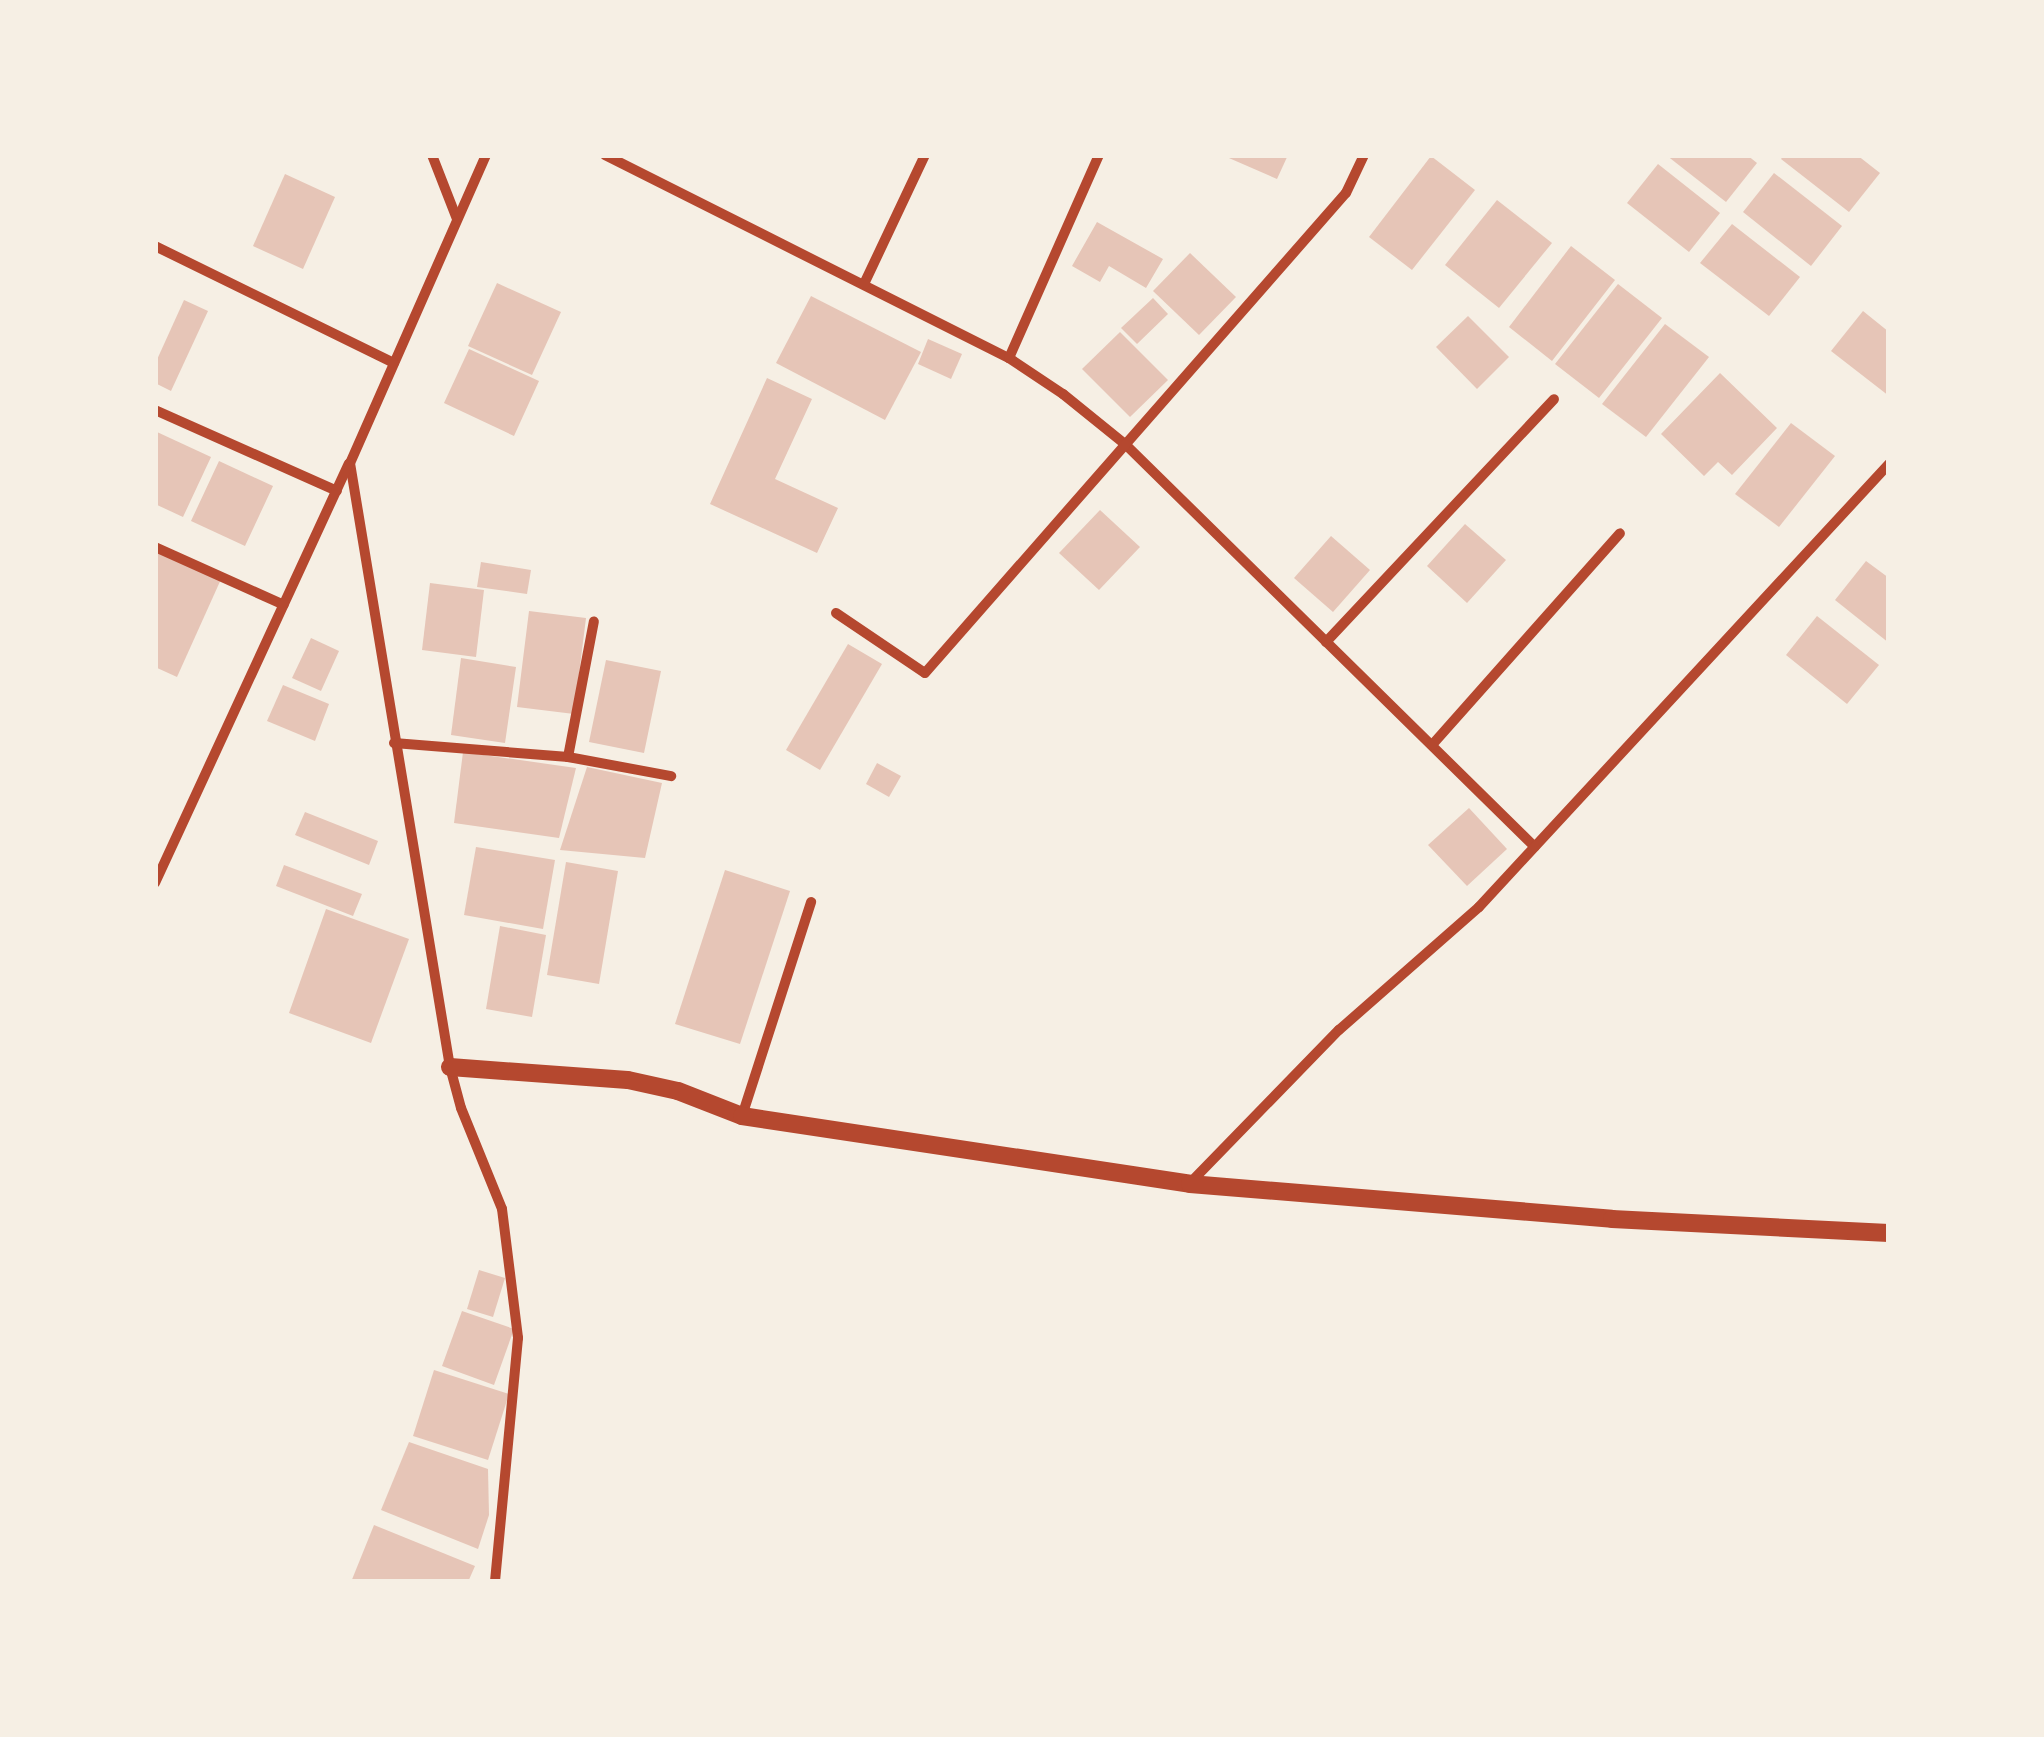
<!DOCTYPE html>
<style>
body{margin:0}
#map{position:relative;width:2044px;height:1737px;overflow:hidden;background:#f6efe4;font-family:"Open Sans",sans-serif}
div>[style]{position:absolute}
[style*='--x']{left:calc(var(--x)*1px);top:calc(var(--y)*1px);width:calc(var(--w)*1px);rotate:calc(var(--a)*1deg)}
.building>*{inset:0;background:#e6c5b7}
.minor>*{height:10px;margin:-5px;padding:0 5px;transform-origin:5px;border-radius:5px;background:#b5482f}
.tertiary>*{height:18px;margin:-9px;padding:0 9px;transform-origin:9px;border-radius:9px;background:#b5482f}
span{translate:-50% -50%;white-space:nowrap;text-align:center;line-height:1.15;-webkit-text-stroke:8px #f6efe4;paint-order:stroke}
.frame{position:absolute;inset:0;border:158px solid #f6efe4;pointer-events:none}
</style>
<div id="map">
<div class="building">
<div style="clip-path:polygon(1222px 155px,1288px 155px,1277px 179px)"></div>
<div style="clip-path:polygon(1666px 155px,1747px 155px,1757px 163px,1726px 202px)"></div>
<div style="clip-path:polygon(1784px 155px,1857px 155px,1880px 173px,1849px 212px,1781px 159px)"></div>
<div style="clip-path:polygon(1431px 156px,1475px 190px,1412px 270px,1369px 237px)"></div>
<div style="clip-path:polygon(1658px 164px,1720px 213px,1689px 252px,1627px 203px)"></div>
<div style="clip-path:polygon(1774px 173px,1842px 226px,1811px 266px,1743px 212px)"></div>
<div style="clip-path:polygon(285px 174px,335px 197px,303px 269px,253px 246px)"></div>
<div style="clip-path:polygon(1497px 200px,1552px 243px,1499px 308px,1445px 265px)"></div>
<div style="clip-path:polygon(1097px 222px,1163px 259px,1146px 288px,1109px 266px,1100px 282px,1072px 266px)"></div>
<div style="clip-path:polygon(1732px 224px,1800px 277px,1769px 316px,1700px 263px)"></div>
<div style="clip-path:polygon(1571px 246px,1615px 280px,1552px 361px,1509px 327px)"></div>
<div style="clip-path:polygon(1190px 253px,1236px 297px,1199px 335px,1153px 291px)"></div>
<div style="clip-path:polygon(497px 283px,561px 312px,532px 375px,468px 346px)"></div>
<div style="clip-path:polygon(1618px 284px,1662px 318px,1599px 398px,1555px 364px)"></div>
<div style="clip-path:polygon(811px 296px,921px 352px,885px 420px,776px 363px)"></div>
<div style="clip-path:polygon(1153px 298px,1168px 314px,1137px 344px,1121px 328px)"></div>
<div style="clip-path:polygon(184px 300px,208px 311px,171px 391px,155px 383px,155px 364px)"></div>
<div style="clip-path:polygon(1863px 311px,1889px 332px,1889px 396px,1831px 351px)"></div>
<div style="clip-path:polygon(1468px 316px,1509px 357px,1477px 389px,1436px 347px)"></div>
<div style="clip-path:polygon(1665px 324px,1709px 357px,1646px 437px,1602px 404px)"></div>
<div style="clip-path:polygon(1120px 332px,1168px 380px,1130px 417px,1082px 369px)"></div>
<div style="clip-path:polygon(928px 339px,962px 354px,951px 379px,918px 364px)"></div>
<div style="clip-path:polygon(469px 349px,539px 381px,514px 436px,444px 403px)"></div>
<div style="clip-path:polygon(1720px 373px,1777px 428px,1732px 475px,1718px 462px,1704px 476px,1661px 434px)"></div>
<div style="clip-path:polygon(767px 378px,812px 399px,775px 479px,838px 508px,817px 553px,710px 504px)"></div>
<div style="clip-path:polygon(1791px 423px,1835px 456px,1779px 527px,1735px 494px)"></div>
<div style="clip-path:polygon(157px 432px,211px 457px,183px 517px,155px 504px)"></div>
<div style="clip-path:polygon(219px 461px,273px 486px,245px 546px,191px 521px)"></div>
<div style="clip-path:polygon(1100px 510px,1140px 547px,1099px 590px,1059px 553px)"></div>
<div style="clip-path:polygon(1465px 524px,1506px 560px,1467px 603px,1427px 566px)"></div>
<div style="clip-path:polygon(1331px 536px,1370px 570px,1333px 612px,1294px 578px)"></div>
<div style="clip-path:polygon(155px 547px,222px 577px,177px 677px,155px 667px)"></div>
<div style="clip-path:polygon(1866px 561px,1889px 578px,1889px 643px,1835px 600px)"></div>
<div style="clip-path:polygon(481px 562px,531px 570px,527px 594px,477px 587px)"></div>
<div style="clip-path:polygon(430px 583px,484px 590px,476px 657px,422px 650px)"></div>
<div style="clip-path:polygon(529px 611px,586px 618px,574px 714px,517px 707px)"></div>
<div style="clip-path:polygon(1817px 616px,1879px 665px,1847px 704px,1786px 655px)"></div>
<div style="clip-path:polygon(311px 638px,339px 651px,321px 691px,292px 678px)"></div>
<div style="clip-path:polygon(848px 644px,882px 664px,820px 770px,786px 750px)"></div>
<div style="clip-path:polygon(461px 658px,516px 667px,505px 743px,451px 735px)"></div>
<div style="clip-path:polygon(606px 660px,661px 671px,644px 753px,589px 742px)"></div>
<div style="clip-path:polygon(283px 685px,329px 704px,315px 741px,267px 721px)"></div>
<div style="clip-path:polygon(463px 752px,576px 768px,559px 838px,454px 823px)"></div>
<div style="clip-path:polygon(877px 763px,901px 776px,889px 797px,866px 784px)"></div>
<div style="clip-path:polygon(587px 767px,662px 783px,645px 858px,560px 850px)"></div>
<div style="clip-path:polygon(1469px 808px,1507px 849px,1467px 886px,1428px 845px)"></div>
<div style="clip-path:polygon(305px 812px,378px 841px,369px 865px,295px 835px)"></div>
<div style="clip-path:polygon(476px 847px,555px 860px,543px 929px,464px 915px)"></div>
<div style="clip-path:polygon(566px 862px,618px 871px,599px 984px,547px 975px)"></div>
<div style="clip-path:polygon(284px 865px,362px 894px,353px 916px,276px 886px)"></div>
<div style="clip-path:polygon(725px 870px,790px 891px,740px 1044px,675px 1024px)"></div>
<div style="clip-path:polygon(326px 909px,409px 939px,371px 1043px,289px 1013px)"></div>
<div style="clip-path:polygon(500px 926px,546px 935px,532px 1017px,486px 1009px)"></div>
<div style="clip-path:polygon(479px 1270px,505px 1278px,493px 1317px,467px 1309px)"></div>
<div style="clip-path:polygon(462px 1311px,514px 1329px,494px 1385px,442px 1366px)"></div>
<div style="clip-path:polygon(434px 1370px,509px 1394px,488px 1460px,413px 1436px)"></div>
<div style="clip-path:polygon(409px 1442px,488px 1469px,489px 1515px,478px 1549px,381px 1510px)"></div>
<div style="clip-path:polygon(374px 1525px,475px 1566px,468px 1582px,351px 1582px)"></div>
</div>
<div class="minor">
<div style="--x:432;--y:155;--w:69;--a:68.7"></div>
<div style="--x:486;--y:155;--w:337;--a:113.8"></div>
<div style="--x:350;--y:463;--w:612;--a:80.6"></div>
<div style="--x:450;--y:1067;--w:42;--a:75"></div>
<div style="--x:461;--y:1108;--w:109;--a:67.9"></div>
<div style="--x:502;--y:1209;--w:130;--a:82.9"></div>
<div style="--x:518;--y:1338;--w:245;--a:95.4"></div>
<div style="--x:605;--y:155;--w:452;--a:26.7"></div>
<div style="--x:1009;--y:358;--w:65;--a:33.7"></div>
<div style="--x:1063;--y:394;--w:81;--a:39"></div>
<div style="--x:1126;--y:445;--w:573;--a:44.51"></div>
<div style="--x:155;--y:246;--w:266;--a:26.1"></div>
<div style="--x:864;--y:284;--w:143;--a:-64.7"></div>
<div style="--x:1009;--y:358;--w:222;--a:-66.1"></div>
<div style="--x:155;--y:410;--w:199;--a:24"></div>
<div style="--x:155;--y:547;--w:141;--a:24.2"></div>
<div style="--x:836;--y:613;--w:107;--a:34"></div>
<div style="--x:925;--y:673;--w:638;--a:-48.75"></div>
<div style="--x:1346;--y:193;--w:42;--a:-64.7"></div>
<div style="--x:1326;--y:642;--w:333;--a:-46.8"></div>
<div style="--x:394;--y:743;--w:175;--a:4.6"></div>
<div style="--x:568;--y:757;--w:105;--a:10.5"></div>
<div style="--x:1432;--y:745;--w:283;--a:-48.4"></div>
<div style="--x:568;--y:757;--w:138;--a:-79.2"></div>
<div style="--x:155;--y:883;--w:462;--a:-65.2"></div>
<div style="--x:742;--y:1116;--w:225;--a:-72.1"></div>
<div style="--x:1190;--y:1183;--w:214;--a:-45.8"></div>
<div style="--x:1339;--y:1030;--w:186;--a:-41.3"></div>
<div style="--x:1479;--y:907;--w:604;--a:-47.22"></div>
</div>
<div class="tertiary">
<div style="--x:450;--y:1067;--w:178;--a:4.2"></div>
<div style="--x:628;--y:1080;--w:51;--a:12.4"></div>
<div style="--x:678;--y:1091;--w:69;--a:21.3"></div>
<div style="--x:742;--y:1116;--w:453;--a:8.6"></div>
<div style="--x:1190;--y:1184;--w:423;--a:4.7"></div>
<div style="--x:1612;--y:1219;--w:277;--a:2.9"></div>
</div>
<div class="frame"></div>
</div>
